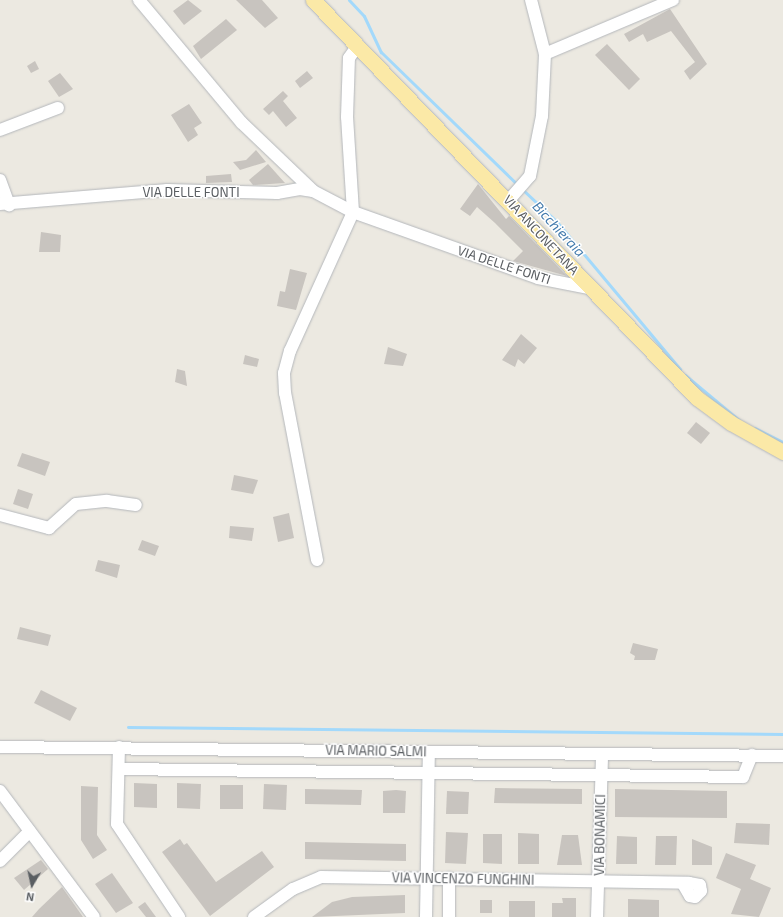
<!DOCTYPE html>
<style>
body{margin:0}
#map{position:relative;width:783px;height:917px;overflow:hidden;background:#ece9e1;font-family:"Exo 2",sans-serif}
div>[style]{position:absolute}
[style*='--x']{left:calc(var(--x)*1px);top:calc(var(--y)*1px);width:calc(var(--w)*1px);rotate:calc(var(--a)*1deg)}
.stream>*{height:3px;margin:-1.5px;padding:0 1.5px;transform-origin:1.5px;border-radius:1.5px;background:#a3d9fb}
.building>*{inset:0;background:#c8c4bf}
.roads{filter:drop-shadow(0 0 1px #b4b7bb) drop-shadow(0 0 1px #b4b7bb)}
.minor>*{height:12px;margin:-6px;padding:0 6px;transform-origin:6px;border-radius:6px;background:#fff}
.major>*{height:15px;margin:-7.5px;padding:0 7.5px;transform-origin:7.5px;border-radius:7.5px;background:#fbe9a7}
span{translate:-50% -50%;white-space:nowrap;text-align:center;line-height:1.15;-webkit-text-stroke:3px #fff;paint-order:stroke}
.street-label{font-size:13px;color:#5a5e62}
.water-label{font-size:14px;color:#427aac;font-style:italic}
.north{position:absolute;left:12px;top:865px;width:40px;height:40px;-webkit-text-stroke:3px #fff;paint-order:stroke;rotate:189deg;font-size:11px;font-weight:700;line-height:16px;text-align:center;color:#5a5e62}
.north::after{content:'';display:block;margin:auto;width:14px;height:18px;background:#5a5e62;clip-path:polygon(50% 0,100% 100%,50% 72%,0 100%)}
</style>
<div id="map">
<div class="stream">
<div style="--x:349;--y:0;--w:22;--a:47"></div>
<div style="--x:364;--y:16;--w:40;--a:65"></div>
<div style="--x:381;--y:52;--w:191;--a:44.2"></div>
<div style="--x:522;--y:189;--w:48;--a:43.3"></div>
<div style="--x:557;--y:222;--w:192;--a:50.1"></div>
<div style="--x:685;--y:375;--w:70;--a:39.8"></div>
<div style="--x:755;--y:428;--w:31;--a:27"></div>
<div style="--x:128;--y:727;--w:655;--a:0.61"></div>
</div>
<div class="building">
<div style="clip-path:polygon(188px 0,202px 11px,184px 25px,173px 11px)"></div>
<div style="clip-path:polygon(236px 0,262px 0,278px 18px,265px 28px)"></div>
<div style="clip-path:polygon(670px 9px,707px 64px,690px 80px,684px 71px,695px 62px,671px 31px,647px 42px,643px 34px,629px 42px,624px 34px)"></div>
<div style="clip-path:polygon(226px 19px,237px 30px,201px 59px,193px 46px)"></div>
<div style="clip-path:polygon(607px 44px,640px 79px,629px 90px,595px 55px)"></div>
<div style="clip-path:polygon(35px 61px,39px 69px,31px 73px,27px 66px)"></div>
<div style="clip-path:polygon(307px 71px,313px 78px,300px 88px,295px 81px)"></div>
<div style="clip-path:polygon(60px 73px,73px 89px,59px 97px,48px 81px)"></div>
<div style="clip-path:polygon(283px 91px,288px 96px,283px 101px,297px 118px,286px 127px,273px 111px,269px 115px,263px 109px)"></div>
<div style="clip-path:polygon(189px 104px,202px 123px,194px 128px,198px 135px,188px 142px,171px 115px)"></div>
<div style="clip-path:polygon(256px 150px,266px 162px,240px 170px,233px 162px,246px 160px)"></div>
<div style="clip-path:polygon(268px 164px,285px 183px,253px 185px,249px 180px)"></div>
<div style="clip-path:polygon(231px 174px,232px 182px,206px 183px,206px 176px)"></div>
<div style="clip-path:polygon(478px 184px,506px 219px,509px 216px,567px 276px,513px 261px,523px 251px,495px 223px,477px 207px,470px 216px,460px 209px)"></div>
<div style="clip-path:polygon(41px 232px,61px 235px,60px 252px,39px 252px)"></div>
<div style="clip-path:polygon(290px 269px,307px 273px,296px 310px,277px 306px,280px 291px,285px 292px)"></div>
<div style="clip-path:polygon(521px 334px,537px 348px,524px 364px,518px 359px,515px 367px,502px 360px)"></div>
<div style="clip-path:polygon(388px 347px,407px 354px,403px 366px,384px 364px)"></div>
<div style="clip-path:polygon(245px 355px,259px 359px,257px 367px,243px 364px)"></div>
<div style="clip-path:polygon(177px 369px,185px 371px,187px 386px,175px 382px)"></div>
<div style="clip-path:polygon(696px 422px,710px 433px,701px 444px,687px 433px)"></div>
<div style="clip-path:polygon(22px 453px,50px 462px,45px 476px,17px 466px)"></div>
<div style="clip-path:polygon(234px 475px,258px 480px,253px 494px,231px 490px)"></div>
<div style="clip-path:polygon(18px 489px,33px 494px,28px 509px,13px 504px)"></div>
<div style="clip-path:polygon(289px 513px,294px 538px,278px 542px,273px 517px)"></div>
<div style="clip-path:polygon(230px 526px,254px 528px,252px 541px,229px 538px)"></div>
<div style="clip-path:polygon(142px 540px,159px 546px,155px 556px,138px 550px)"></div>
<div style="clip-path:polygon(98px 560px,120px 565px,117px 578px,95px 571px)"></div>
<div style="clip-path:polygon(20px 627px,51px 635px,48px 646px,17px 639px)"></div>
<div style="clip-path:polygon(633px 643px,658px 649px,655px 660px,634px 660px,635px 656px,630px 653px)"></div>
<div style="clip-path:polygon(41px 690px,77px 708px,70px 721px,34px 703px)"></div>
<div style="clip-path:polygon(134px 783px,157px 784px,157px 808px,134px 807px)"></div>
<div style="clip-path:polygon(177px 783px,201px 784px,200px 809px,177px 808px)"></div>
<div style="clip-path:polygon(264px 784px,287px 785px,286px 810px,263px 809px)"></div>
<div style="clip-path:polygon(220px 785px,243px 785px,243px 809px,220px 809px)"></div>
<div style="clip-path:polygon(81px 786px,98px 787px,97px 835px,107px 850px,93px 859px,81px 840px)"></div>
<div style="clip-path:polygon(495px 788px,582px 789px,582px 804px,494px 803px)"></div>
<div style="clip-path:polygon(305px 789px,362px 790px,361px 805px,305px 804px)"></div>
<div style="clip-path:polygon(615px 789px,727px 791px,727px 818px,615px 817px)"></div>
<div style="clip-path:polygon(396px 790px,406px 791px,405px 813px,383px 813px,383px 791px)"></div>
<div style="clip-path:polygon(447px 791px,469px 792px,468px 814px,446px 814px)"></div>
<div style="clip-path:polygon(736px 823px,770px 824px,769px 845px,734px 843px)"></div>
<div style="clip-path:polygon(446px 832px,468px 833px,466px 864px,445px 863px)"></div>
<div style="clip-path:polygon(518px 833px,539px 834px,539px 864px,518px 864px)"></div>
<div style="clip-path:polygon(483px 834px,502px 834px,502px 864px,483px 863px)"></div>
<div style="clip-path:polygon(562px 835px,578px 835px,582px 865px,557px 865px)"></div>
<div style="clip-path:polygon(617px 836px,637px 837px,637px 864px,616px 864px)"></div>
<div style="clip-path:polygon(656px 836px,677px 836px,676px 865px,655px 865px)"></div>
<div style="clip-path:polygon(180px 839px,184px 845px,187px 843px,216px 882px,262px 851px,274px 867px,210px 916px,162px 852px)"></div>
<div style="clip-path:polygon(692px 839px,712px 847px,712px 865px,692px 865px)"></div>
<div style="clip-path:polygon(305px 842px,406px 844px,406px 861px,305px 859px)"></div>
<div style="clip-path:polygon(726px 853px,756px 865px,750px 879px,771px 888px,759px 917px,731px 914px,741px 889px,716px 878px)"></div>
<div style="clip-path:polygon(41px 860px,48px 869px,24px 890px,14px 878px)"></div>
<div style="clip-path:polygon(112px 873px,133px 903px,116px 913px,95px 884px)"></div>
<div style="clip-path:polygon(62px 887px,83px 917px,32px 917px,39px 909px)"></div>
<div style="clip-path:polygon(405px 895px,405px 913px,312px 917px,332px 902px,352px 897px)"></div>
<div style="clip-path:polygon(562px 898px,576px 898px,576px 917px,552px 917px,552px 903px,563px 903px)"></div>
<div style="clip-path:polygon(628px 899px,659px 900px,659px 917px,628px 917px)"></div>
<div style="clip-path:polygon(480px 900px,492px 900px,492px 913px,480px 913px)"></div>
<div style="clip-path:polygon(509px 901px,535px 901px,535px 917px,509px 917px)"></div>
<div style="clip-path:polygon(145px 902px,156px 917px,146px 917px,138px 907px)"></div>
</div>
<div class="roads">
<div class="minor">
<div style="--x:139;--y:0;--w:160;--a:50.1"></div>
<div style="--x:242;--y:123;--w:97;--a:43.7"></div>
<div style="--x:545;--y:54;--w:139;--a:-22.9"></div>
<div style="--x:0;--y:130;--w:62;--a:-20.8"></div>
<div style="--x:0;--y:180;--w:27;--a:70"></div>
<div style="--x:509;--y:200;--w:32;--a:-49"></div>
<div style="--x:530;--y:176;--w:61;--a:-78.7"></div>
<div style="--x:542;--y:116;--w:62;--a:-87.2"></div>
<div style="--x:545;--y:54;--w:56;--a:-104.5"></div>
<div style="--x:0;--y:204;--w:168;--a:-4.8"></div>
<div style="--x:167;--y:190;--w:110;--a:1.6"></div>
<div style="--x:277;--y:193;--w:23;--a:-10"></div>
<div style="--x:300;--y:189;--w:13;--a:9"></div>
<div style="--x:313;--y:191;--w:45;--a:27.7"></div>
<div style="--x:353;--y:212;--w:196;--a:19.6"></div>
<div style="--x:538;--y:278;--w:52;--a:11.1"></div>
<div style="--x:0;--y:515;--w:51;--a:14.9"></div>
<div style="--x:49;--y:528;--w:36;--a:-42"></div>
<div style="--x:76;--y:504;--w:31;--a:-6"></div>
<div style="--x:107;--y:501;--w:29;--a:8"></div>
<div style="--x:317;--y:560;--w:170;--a:-100.8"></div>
<div style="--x:285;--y:393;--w:20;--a:-93"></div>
<div style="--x:284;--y:373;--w:23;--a:-75"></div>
<div style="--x:290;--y:351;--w:153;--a:-65.6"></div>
<div style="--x:353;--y:212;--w:95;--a:-93.6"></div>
<div style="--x:347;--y:117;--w:59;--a:-88.1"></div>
<div style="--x:349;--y:58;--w:16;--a:-55"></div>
<div style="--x:0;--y:747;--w:783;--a:0.66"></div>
<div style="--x:119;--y:747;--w:77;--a:91.5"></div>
<div style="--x:117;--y:824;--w:112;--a:56.3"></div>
<div style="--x:119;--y:769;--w:624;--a:0.73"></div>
<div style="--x:743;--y:777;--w:24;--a:-68"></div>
<div style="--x:0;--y:791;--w:157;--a:53.3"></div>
<div style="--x:0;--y:861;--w:42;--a:-45"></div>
<div style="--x:254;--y:917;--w:48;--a:-35.7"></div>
<div style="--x:293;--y:889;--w:30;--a:-23"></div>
<div style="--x:321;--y:877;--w:368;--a:0.9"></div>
<div style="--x:689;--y:883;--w:11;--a:10"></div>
<div style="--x:700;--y:885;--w:6;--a:81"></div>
<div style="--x:701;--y:891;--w:8;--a:135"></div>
<div style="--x:695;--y:897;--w:5;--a:-169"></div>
<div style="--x:690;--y:896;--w:14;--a:-120"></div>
<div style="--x:426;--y:917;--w:165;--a:-89"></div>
<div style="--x:449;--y:917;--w:39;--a:-90"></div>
<div style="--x:597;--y:917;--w:163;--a:-88.2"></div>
</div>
<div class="major">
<div style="--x:313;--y:0;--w:553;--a:46.03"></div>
<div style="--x:697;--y:398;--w:42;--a:36.3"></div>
<div style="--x:731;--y:423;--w:60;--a:29.1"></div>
</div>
</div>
<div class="street-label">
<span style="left:191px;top:192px">VIA DELLE FONTI</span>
<span style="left:541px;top:235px;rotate:47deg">VIA ANCONETANA</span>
<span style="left:504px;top:265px;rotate:18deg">VIA DELLE FONTI</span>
<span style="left:376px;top:751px;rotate:1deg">VIA MARIO SALMI</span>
<span style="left:600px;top:835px;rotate:-89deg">VIA BONAMICI</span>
<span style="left:463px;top:879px;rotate:1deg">VIA VINCENZO FUNGHINI</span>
</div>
<div class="water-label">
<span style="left:559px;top:229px;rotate:47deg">Bicchieraia</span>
</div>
<div class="north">N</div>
</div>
